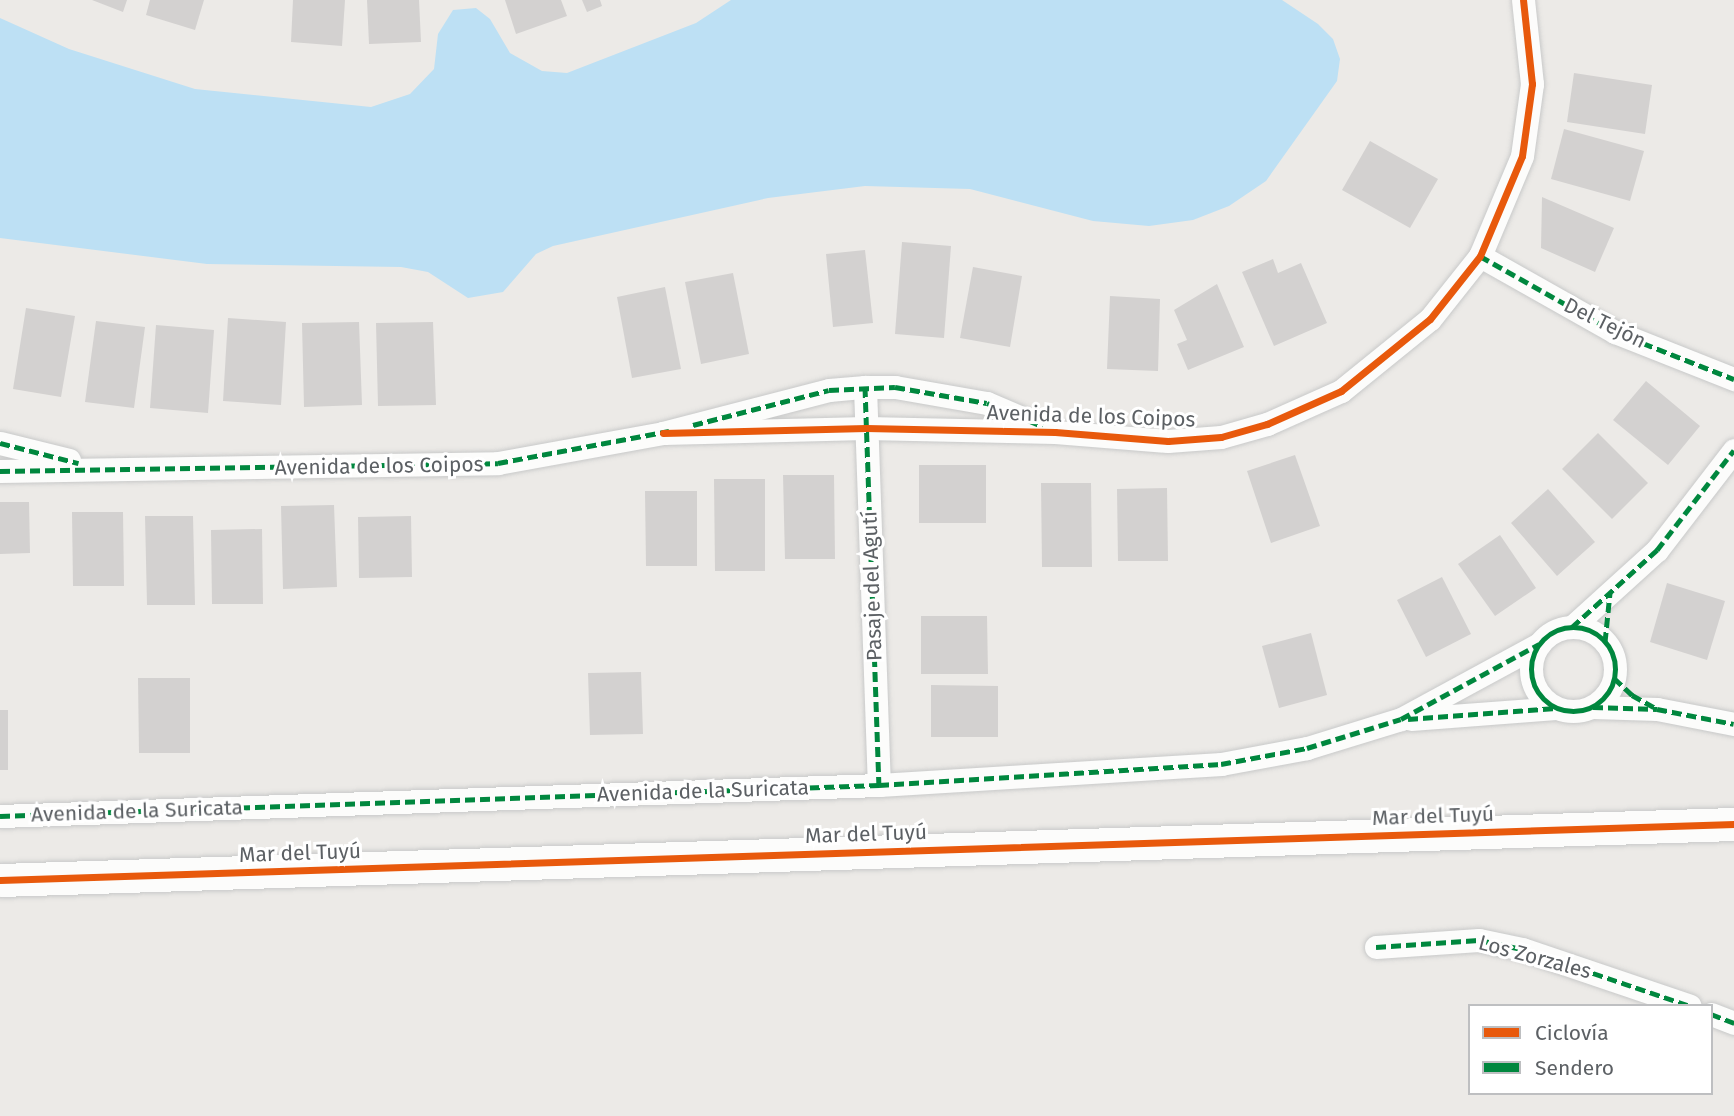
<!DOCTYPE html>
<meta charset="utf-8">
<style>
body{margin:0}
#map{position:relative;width:1734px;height:1116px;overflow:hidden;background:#eceae7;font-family:"Fira Sans",sans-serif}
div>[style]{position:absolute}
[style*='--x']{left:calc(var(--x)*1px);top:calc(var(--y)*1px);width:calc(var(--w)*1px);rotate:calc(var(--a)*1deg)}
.water>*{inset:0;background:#bde0f4}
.building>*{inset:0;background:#d3d1d0}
.roads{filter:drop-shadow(0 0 2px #c8c9c9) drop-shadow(0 0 2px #c8c9c9)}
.street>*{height:23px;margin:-11.5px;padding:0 11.5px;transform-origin:11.5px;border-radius:11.5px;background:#fcfcfb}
.street>.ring{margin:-11.5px;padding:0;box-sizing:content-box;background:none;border:23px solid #fcfcfb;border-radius:50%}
.secondary>*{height:33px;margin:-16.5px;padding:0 16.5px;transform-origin:16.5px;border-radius:16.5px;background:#fcfcfb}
.quiet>*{height:5px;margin-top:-2.5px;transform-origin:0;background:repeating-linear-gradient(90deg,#00873e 0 10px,transparent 0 15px)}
.quiet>.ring{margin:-2.5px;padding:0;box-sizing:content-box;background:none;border:5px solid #00873e;border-radius:50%}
.cycleway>*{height:7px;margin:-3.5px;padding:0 3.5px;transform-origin:3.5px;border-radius:3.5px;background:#e8590c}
span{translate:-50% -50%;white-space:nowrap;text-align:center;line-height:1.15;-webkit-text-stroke:6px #fff;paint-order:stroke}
.street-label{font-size:21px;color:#5c6064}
.legend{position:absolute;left:1468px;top:1004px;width:245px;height:91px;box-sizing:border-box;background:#fff;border:2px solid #bebfc1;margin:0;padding:9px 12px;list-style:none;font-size:21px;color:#5c6064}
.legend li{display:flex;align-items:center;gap:14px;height:35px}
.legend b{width:35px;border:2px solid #bebfc1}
</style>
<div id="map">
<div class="water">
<div style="clip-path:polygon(731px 0,1282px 0,1318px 24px,1333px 39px,1340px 59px,1337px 81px,1266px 181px,1229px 206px,1193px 220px,1149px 226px,1093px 221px,970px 189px,865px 186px,768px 198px,553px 246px,536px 254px,503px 292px,468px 298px,428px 272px,401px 267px,207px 264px,0 238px,0 18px,69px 49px,195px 89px,371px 107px,410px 94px,434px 69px,438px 34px,453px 10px,476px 8px,490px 19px,510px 53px,542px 71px,567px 73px,696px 23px)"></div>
</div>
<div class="building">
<div style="clip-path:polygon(92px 0,127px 0,123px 12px)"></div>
<div style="clip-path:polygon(150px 0,204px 0,195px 30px,146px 15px)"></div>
<div style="clip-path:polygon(293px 0,345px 0,342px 46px,291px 42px)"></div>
<div style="clip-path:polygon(367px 0,419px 0,421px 42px,369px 44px)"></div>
<div style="clip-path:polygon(505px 0,561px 0,567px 16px,516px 34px)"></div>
<div style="clip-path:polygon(582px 0,600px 0,602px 6px,587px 12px)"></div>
<div style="clip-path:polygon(1574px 73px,1652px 85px,1645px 134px,1567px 122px)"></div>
<div style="clip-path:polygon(1564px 129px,1644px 151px,1630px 201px,1551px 179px)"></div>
<div style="clip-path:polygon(1370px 141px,1438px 179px,1410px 228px,1342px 190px)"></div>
<div style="clip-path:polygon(1542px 197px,1614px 228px,1595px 272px,1541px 248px)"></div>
<div style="clip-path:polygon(902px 242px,951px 246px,944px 338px,895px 334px)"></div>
<div style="clip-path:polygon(865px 250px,873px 323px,833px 327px,826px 254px)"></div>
<div style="clip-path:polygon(1273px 259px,1278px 273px,1301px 263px,1327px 323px,1274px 346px,1242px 272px)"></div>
<div style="clip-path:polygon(973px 267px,1022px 276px,1010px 347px,960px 338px)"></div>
<div style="clip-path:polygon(733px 273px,749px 354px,701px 364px,685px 282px)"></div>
<div style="clip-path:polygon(1217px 284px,1244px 347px,1188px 370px,1177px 344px,1187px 340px,1174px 310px)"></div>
<div style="clip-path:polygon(665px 287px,681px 369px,632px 378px,617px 297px)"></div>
<div style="clip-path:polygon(1110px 296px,1160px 299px,1158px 371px,1107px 369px)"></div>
<div style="clip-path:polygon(26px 308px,75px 316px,61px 397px,13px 389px)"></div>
<div style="clip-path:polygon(228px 318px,286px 322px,281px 405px,223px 401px)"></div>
<div style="clip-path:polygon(96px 321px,145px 327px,134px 408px,85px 402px)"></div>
<div style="clip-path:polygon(359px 322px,362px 405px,304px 407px,302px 323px)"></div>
<div style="clip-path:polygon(433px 322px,436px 405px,378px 406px,376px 323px)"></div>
<div style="clip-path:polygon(156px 325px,214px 330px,208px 413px,150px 408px)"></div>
<div style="clip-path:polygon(1646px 381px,1700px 426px,1668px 465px,1613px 420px)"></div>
<div style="clip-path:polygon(1598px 433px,1648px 483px,1612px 519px,1562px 469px)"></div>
<div style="clip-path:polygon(1295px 455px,1320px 526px,1271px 543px,1247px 471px)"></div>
<div style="clip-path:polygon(919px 465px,986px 465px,986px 523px,919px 523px)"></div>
<div style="clip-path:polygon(783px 475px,834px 475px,835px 559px,785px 559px)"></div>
<div style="clip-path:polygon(714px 479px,765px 479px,765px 571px,715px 571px)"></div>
<div style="clip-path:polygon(1041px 483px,1091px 483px,1092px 567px,1042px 567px)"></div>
<div style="clip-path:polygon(1167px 488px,1168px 561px,1118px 561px,1117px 489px)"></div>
<div style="clip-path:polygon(1548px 489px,1595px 542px,1557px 576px,1511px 523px)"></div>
<div style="clip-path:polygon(645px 491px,697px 491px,697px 566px,646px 566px)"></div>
<div style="clip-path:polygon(0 502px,29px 502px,30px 553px,0 554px)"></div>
<div style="clip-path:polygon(334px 505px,337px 587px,283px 589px,281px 506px)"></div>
<div style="clip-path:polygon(72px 512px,123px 512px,124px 586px,73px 586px)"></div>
<div style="clip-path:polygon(145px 516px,193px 516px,195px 605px,147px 605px)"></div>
<div style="clip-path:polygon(411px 516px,412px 577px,359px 578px,358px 517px)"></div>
<div style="clip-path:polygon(262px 529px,263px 604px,212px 604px,211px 530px)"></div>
<div style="clip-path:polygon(1500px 535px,1536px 588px,1495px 616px,1458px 564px)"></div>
<div style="clip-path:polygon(1442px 577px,1471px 634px,1426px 657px,1397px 600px)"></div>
<div style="clip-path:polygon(1667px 583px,1725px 601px,1707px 660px,1650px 642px)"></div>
<div style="clip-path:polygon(921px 616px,987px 616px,988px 674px,921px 674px)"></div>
<div style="clip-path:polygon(1311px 633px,1327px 695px,1279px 708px,1262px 646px)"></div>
<div style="clip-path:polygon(641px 672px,643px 734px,590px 735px,588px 673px)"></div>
<div style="clip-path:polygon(138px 678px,190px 678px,190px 753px,139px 753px)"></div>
<div style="clip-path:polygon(931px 685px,998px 686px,998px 737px,931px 737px)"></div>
<div style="clip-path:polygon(0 710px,8px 710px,8px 770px,0 770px)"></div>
</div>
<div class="roads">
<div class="street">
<div style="--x:1480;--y:256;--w:155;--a:29.4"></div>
<div style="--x:1615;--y:332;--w:128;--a:21.6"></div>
<div style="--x:865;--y:387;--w:398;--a:88"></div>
<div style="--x:663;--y:433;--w:203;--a:-1.4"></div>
<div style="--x:866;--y:428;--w:189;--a:1.2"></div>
<div style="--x:1055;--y:432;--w:113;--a:4.6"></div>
<div style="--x:1168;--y:441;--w:53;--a:-4.3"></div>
<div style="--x:1221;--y:437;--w:48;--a:-15.8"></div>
<div style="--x:1267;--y:424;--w:81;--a:-24"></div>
<div style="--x:1341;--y:391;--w:114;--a:-39"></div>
<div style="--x:1430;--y:319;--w:80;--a:-51.6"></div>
<div style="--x:1480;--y:256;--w:108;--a:-67.2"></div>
<div style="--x:1522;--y:156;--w:73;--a:-82.1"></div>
<div style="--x:1532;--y:84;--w:84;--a:-96.1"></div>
<div style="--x:0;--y:443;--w:71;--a:13.8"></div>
<div style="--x:0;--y:471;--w:498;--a:-0.9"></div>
<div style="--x:498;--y:463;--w:168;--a:-10.3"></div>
<div style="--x:663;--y:433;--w:171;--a:-14.5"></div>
<div style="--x:829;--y:390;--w:36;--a:-5"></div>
<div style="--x:865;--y:387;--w:30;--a:0"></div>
<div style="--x:895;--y:387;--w:93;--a:9.9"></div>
<div style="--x:987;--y:403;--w:61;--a:23.2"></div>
<div style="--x:1572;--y:627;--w:115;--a:-42.2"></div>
<div style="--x:1657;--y:550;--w:126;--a:-52.4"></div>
<div class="ring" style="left:1531px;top:627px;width:61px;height:61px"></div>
<div style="--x:1593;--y:707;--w:64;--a:1.8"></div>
<div style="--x:1657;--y:709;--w:78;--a:11"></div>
<div style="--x:1411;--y:719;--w:145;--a:-4.3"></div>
<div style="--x:0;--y:816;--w:880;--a:-2.02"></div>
<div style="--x:879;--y:785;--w:343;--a:-3.5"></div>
<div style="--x:1221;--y:764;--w:87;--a:-10.5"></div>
<div style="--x:1307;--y:748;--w:98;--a:-17.1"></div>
<div style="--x:1401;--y:719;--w:157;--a:-28.5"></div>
<div style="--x:1376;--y:947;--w:103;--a:-3.9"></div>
<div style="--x:1479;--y:940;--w:44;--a:11.8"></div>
<div style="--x:1522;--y:949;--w:177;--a:18.7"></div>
<div style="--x:1711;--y:1014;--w:25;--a:21"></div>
</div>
<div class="secondary">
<div style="--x:0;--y:880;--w:1735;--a:-1.85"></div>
</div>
</div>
<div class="quiet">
<div style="--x:1480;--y:256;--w:155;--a:29.4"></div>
<div style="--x:1615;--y:332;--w:128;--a:21.6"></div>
<div style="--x:865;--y:387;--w:398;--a:88"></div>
<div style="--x:693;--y:425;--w:140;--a:-14.4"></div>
<div style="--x:829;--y:390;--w:66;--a:-2.6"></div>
<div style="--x:895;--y:387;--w:93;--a:9.9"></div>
<div style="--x:987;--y:403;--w:60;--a:22.7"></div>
<div style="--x:0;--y:443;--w:81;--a:14.4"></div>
<div style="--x:0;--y:471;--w:498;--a:-0.9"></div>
<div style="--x:498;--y:463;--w:174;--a:-10.6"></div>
<div style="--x:1572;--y:627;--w:115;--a:-42.2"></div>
<div style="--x:1657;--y:550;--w:126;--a:-52.4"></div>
<div class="ring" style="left:1531px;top:627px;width:79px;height:79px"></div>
<div style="--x:1605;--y:642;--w:49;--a:-84.2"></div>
<div style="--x:1614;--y:678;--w:25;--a:43"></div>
<div style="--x:1632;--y:695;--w:25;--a:29"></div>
<div style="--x:1593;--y:707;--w:64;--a:1.8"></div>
<div style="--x:1657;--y:709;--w:78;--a:11"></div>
<div style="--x:1408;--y:719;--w:148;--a:-4.3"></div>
<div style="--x:0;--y:816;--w:880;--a:-2.02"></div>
<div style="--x:879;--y:785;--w:343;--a:-3.5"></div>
<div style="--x:1221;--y:764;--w:87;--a:-10.5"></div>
<div style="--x:1307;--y:748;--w:98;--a:-17.1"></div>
<div style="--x:1401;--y:719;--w:157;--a:-28.5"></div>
<div style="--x:1376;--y:947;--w:103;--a:-3.9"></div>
<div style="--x:1479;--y:940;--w:44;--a:11.8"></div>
<div style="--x:1522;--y:949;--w:177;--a:18.7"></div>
<div style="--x:1711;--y:1014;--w:25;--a:21"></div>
</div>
<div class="cycleway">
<div style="--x:663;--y:433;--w:203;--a:-1.4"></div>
<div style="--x:866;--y:428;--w:189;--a:1.2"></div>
<div style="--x:1055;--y:432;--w:113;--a:4.6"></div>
<div style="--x:1168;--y:441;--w:53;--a:-4.3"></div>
<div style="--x:1221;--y:437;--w:48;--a:-15.8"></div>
<div style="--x:1267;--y:424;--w:81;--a:-24"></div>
<div style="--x:1341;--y:391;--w:114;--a:-39"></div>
<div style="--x:1430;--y:319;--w:80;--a:-51.6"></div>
<div style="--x:1480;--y:256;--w:108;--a:-67.2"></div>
<div style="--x:1522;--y:156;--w:73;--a:-82.1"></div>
<div style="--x:1532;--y:84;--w:84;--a:-96.1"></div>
<div style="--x:0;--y:880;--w:1735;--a:-1.85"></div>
</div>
<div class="street-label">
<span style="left:1605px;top:323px;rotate:26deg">Del Tejón</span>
<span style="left:1091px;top:416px;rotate:2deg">Avenida de los Coipos</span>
<span style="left:379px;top:466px;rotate:-1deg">Avenida de los Coipos</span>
<span style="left:872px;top:586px;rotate:-92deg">Pasaje del Agutí</span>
<span style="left:703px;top:791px;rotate:-2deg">Avenida de la Suricata</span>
<span style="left:137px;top:811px;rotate:-2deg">Avenida de la Suricata</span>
<span style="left:1433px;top:816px;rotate:-2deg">Mar del Tuyú</span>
<span style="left:866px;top:834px;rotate:-2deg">Mar del Tuyú</span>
<span style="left:300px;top:853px;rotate:-2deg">Mar del Tuyú</span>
<span style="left:1535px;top:957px;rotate:15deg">Los Zorzales</span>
</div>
<ul class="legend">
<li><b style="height:9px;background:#e8590c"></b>Ciclovía</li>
<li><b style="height:9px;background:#00873e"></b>Sendero</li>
</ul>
</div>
